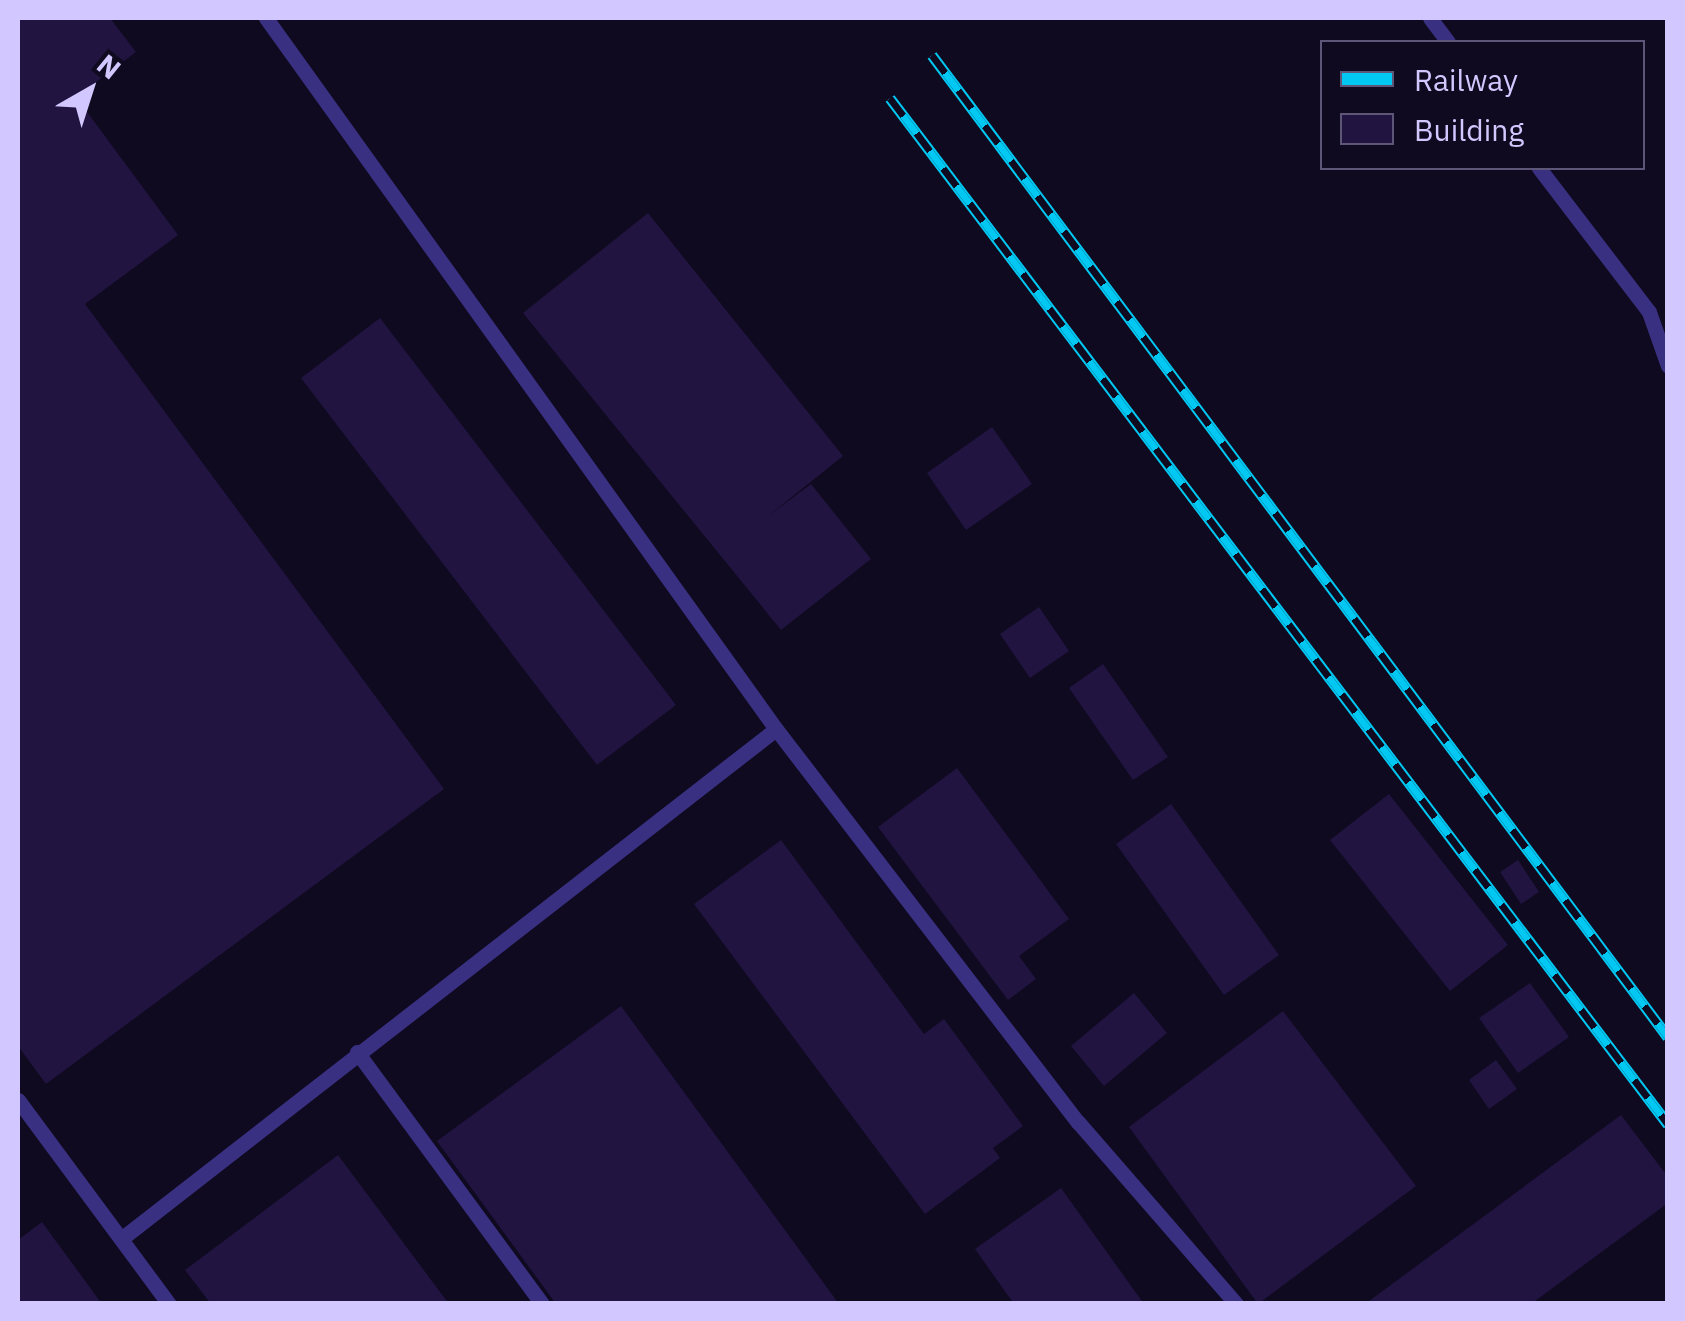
<!DOCTYPE html>
<style>
body{margin:0}
#map{position:relative;width:1685px;height:1321px;overflow:hidden;background:#0f0a1f;font-family:"IBM Plex Sans",sans-serif}
div>[style]{position:absolute}
[style*='--x']{left:calc(var(--x)*1px);top:calc(var(--y)*1px);width:calc(var(--w)*1px);rotate:calc(var(--a)*1deg)}
.building>*{inset:0;background:#211441}
.service>*{height:15px;margin:-7.5px;padding:0 7.5px;transform-origin:7.5px;border-radius:7.5px;background:#393082}
.rail>*{height:11px;margin-top:-5.5px;transform-origin:0;background:repeating-linear-gradient(90deg,#0f0a1f 0 22px,#00c8f3 0 44px);box-sizing:border-box;border-block:2px solid #00c8f3}
span{translate:-50% -50%;white-space:nowrap;text-align:center;line-height:1.15;-webkit-text-stroke:9px #0f0a1f;paint-order:stroke}
.frame{position:absolute;inset:0;border:20px solid #d2c8ff;pointer-events:none}
.legend{position:absolute;left:1320px;top:40px;width:325px;height:130px;box-sizing:border-box;background:#0f0a1f;border:2px solid #5d5679;margin:0;padding:12px 18px;list-style:none;font-size:30px;color:#d2c8ff}
.legend li{display:flex;align-items:center;gap:20px;height:50px}
.legend b{width:50px;border:2px solid #5d5679}
.north{position:absolute;left:40px;top:40px;width:100px;height:100px;-webkit-text-stroke:8px #0f0a1f;paint-order:stroke;rotate:39deg;font-size:28px;font-weight:700;line-height:40px;text-align:center;color:#d2c8ff}
.north::after{content:'';display:block;margin:auto;width:35px;height:45px;background:#d2c8ff;clip-path:polygon(50% 0,100% 100%,50% 72%,0 100%)}
</style>
<div id="map">
<div class="building">
<div style="clip-path:polygon(18px 18px,110px 18px,136px 52px,76px 97px,178px 235px,85px 304px,444px 789px,46px 1084px,18px 1046px)"></div>
<div style="clip-path:polygon(648px 213px,843px 456px,768px 516px,811px 484px,871px 559px,781px 630px,523px 313px)"></div>
<div style="clip-path:polygon(380px 318px,676px 705px,597px 765px,301px 378px)"></div>
<div style="clip-path:polygon(992px 427px,1032px 484px,966px 530px,927px 473px)"></div>
<div style="clip-path:polygon(1039px 607px,1069px 651px,1030px 678px,1000px 634px)"></div>
<div style="clip-path:polygon(1103px 664px,1168px 757px,1133px 780px,1069px 688px)"></div>
<div style="clip-path:polygon(957px 768px,1069px 919px,1019px 956px,1036px 979px,1008px 1000px,878px 827px)"></div>
<div style="clip-path:polygon(1389px 794px,1508px 945px,1450px 991px,1330px 840px)"></div>
<div style="clip-path:polygon(1171px 804px,1279px 955px,1224px 995px,1116px 844px)"></div>
<div style="clip-path:polygon(781px 840px,924px 1034px,944px 1019px,1023px 1126px,993px 1148px,1000px 1158px,925px 1214px,694px 904px)"></div>
<div style="clip-path:polygon(1518px 860px,1539px 892px,1521px 904px,1500px 872px)"></div>
<div style="clip-path:polygon(1530px 983px,1569px 1037px,1518px 1073px,1479px 1018px)"></div>
<div style="clip-path:polygon(1134px 993px,1167px 1033px,1104px 1086px,1071px 1046px)"></div>
<div style="clip-path:polygon(621px 1006px,839px 1304px,556px 1304px,437px 1141px)"></div>
<div style="clip-path:polygon(1283px 1011px,1416px 1186px,1258px 1304px,1129px 1127px)"></div>
<div style="clip-path:polygon(1496px 1060px,1517px 1089px,1489px 1109px,1469px 1080px)"></div>
<div style="clip-path:polygon(1621px 1115px,1668px 1177px,1668px 1203px,1531px 1304px,1365px 1304px)"></div>
<div style="clip-path:polygon(338px 1155px,449px 1304px,211px 1304px,185px 1270px)"></div>
<div style="clip-path:polygon(1061px 1188px,1144px 1304px,1014px 1304px,975px 1249px)"></div>
<div style="clip-path:polygon(42px 1222px,102px 1304px,18px 1304px,18px 1240px)"></div>
</div>
<div class="service">
<div style="--x:266;--y:18;--w:875;--a:54.35"></div>
<div style="--x:776;--y:729;--w:496;--a:52.5"></div>
<div style="--x:1078;--y:1122;--w:241;--a:49"></div>
<div style="--x:1430;--y:18;--w:30;--a:53"></div>
<div style="--x:1539;--y:168;--w:181;--a:52.6"></div>
<div style="--x:1649;--y:312;--w:57;--a:70.6"></div>
<div style="--x:357;--y:1052;--w:313;--a:53.7"></div>
<div style="--x:18;--y:1100;--w:254;--a:53.5"></div>
<div style="--x:121;--y:1239;--w:830;--a:-37.91"></div>
</div>
<div class="rail">
<div style="--x:932;--y:55;--w:1227;--a:53.15"></div>
<div style="--x:890;--y:98;--w:1288;--a:52.83"></div>
</div>
<div class="frame"></div>
<ul class="legend">
<li><b style="height:12px;background:#00c8f3"></b>Railway</li>
<li><b style="height:28px;background:#211441"></b>Building</li>
</ul>
<div class="north">N</div>
</div>
